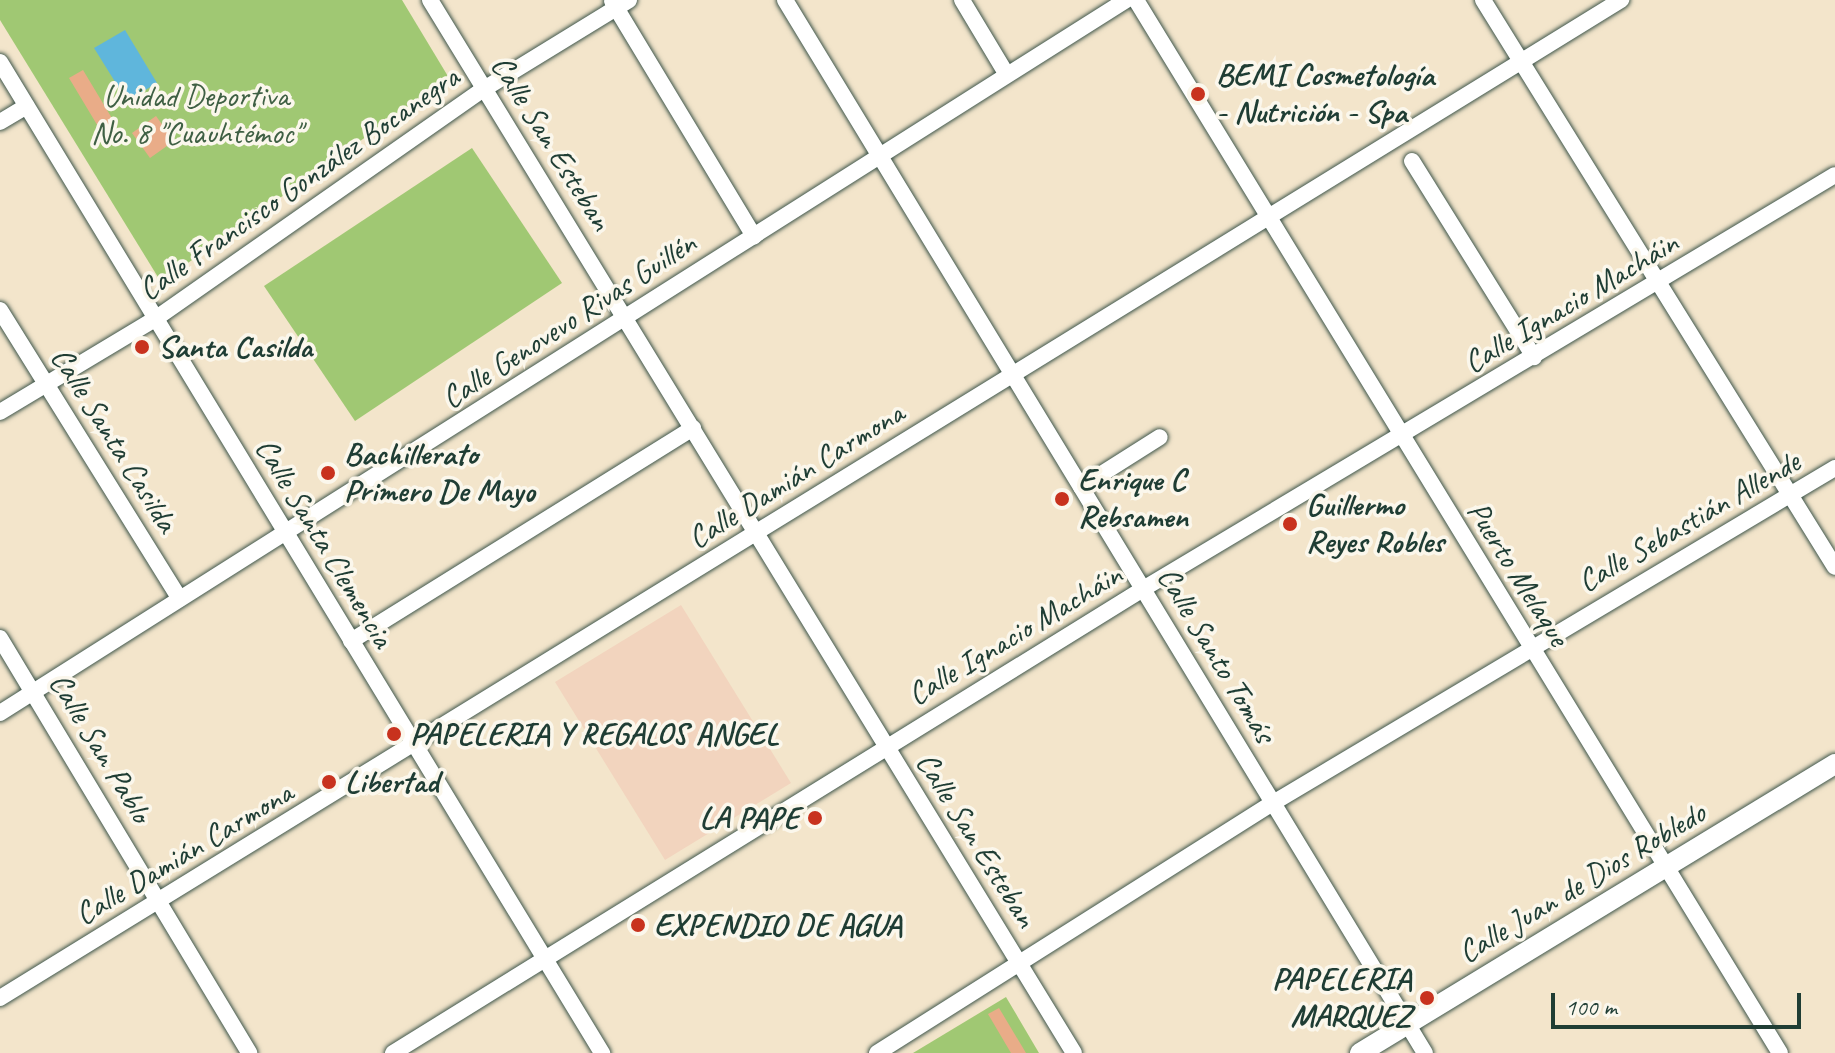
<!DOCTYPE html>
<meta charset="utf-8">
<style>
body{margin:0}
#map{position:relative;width:1835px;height:1053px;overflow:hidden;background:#f3e5cb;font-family:Caveat,sans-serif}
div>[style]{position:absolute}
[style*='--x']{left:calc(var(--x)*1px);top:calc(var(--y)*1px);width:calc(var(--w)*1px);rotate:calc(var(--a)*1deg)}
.built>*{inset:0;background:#f2d4be}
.green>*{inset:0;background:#a0c873}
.water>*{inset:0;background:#5fb6dc}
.building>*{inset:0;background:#e9ac88}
.roads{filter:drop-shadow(0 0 2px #3f564b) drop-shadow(0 0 2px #3f564b)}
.minor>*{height:16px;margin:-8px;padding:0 8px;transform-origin:8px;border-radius:8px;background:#fff}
.tertiary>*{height:20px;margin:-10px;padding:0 10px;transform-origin:10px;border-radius:10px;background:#fff}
.dots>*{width:22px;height:22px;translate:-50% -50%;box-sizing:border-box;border:4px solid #fbf7ec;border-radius:50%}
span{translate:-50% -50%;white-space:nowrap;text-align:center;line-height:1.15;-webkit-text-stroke:7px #fbf7ec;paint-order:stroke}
.poi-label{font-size:32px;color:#1f3d34;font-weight:700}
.left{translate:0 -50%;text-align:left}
.right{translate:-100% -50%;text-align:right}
.park-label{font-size:32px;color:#3f6044}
.street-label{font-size:32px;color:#1f3d34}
.scale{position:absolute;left:1551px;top:993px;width:250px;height:36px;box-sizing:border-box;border:4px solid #1f3d34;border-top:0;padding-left:10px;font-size:24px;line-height:28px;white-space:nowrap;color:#1f3d34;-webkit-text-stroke:6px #fbf7ec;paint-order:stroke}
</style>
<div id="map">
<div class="built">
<div style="clip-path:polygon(681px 605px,791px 783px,665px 860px,555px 682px)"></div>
</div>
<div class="green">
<div style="clip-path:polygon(0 0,402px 0,449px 78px,161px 282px,0 20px)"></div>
<div style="clip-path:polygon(472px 148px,562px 283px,355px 421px,264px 286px)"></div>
<div style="clip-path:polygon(1006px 997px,1039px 1053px,913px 1053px)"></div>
</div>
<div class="water">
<div style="clip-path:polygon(125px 30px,157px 83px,127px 101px,94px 48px)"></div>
</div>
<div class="building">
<div style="clip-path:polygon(83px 70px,116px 125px,102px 133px,69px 78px)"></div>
<div style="clip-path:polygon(156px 116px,174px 141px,150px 158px,132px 133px)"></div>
<div style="clip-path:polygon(999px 1008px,1026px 1053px,1011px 1053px,988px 1014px)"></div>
</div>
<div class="roads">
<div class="minor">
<div style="--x:430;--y:0;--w:1234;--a:58.55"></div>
<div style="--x:785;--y:0;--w:1232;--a:58.71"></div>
<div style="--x:962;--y:0;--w:87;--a:59"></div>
<div style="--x:1136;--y:0;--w:1234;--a:58.55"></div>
<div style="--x:1483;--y:0;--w:667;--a:58.17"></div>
<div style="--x:612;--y:1;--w:275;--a:58.9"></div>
<div style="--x:0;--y:62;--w:1160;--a:58.72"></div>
<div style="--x:0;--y:122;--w:31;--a:-31"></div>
<div style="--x:1412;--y:161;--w:231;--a:58.1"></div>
<div style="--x:0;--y:310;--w:340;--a:58.1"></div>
<div style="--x:0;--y:412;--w:181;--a:-31"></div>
<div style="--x:155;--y:319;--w:401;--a:-35"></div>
<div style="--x:484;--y:89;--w:170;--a:-31.5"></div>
<div style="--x:1081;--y:487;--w:93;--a:-32.3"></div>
<div style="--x:0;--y:638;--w:484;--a:59"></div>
<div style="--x:351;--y:641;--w:403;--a:-31.9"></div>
<div style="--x:0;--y:713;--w:1333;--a:-32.34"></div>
<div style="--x:0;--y:998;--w:1904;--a:-31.62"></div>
<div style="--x:393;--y:1053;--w:882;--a:-31.74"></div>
<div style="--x:1143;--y:589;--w:806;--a:-30.89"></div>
<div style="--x:877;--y:1053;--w:468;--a:-32.3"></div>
<div style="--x:1273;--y:803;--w:654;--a:-30.8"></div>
</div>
<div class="tertiary">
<div style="--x:1360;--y:1053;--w:556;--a:-31.32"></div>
</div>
</div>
<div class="dots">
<div style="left:1198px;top:94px;background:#c8321e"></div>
<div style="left:142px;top:347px;background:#c8321e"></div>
<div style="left:328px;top:473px;background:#c8321e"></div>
<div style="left:1062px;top:499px;background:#c8321e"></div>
<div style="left:1290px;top:524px;background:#c8321e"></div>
<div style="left:394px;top:734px;background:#c8321e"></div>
<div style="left:329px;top:782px;background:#c8321e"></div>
<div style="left:815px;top:818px;background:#c8321e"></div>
<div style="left:638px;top:925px;background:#c8321e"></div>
<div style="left:1427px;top:998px;background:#c8321e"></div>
</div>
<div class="poi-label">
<span class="left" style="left:1216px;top:94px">BEMI Cosmetología<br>- Nutrición - Spa</span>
<span class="left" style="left:158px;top:347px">Santa Casilda</span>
<span class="left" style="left:344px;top:473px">Bachillerato<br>Primero De Mayo</span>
<span class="left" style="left:1078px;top:499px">Enrique C<br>Rebsamen</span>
<span class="left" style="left:1306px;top:524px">Guillermo<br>Reyes Robles</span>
<span class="left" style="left:410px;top:734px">PAPELERIA Y REGALOS ANGEL</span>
<span class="left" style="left:345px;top:782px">Libertad</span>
<span class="right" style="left:799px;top:818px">LA PAPE</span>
<span class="left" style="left:654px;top:925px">EXPENDIO DE AGUA</span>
<span class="right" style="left:1411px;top:998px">PAPELERIA<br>MARQUEZ</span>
</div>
<div class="park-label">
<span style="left:196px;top:115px">Unidad Deportiva<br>No. 8 "Cuauhtémoc"</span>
</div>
<div class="street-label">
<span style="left:551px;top:143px;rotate:58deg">Calle San Esteban</span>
<span style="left:299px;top:184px;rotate:-35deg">Calle Francisco González Bocanegra</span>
<span style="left:1571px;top:303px;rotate:-31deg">Calle Ignacio Macháin</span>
<span style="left:569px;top:321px;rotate:-33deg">Calle Genovevo Rivas Guillén</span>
<span style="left:114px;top:440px;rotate:58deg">Calle Santa Casilda</span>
<span style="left:796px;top:476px;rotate:-32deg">Calle Damián Carmona</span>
<span style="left:1689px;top:522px;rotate:-30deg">Calle Sebastián Allende</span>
<span style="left:324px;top:543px;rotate:59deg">Calle Santa Clemencia</span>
<span style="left:1518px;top:574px;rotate:58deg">Puerto Melaque</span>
<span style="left:1015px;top:635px;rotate:-31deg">Calle Ignacio Macháin</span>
<span style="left:1216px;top:655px;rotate:59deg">Calle Santo Tomás</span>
<span style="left:100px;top:748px;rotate:59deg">Calle San Pablo</span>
<span style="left:976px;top:840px;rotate:58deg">Calle San Esteban</span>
<span style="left:184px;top:854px;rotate:-31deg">Calle Damián Carmona</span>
<span style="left:1582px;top:883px;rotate:-31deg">Calle Juan de Dios Robledo</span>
</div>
<div class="scale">100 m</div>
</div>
